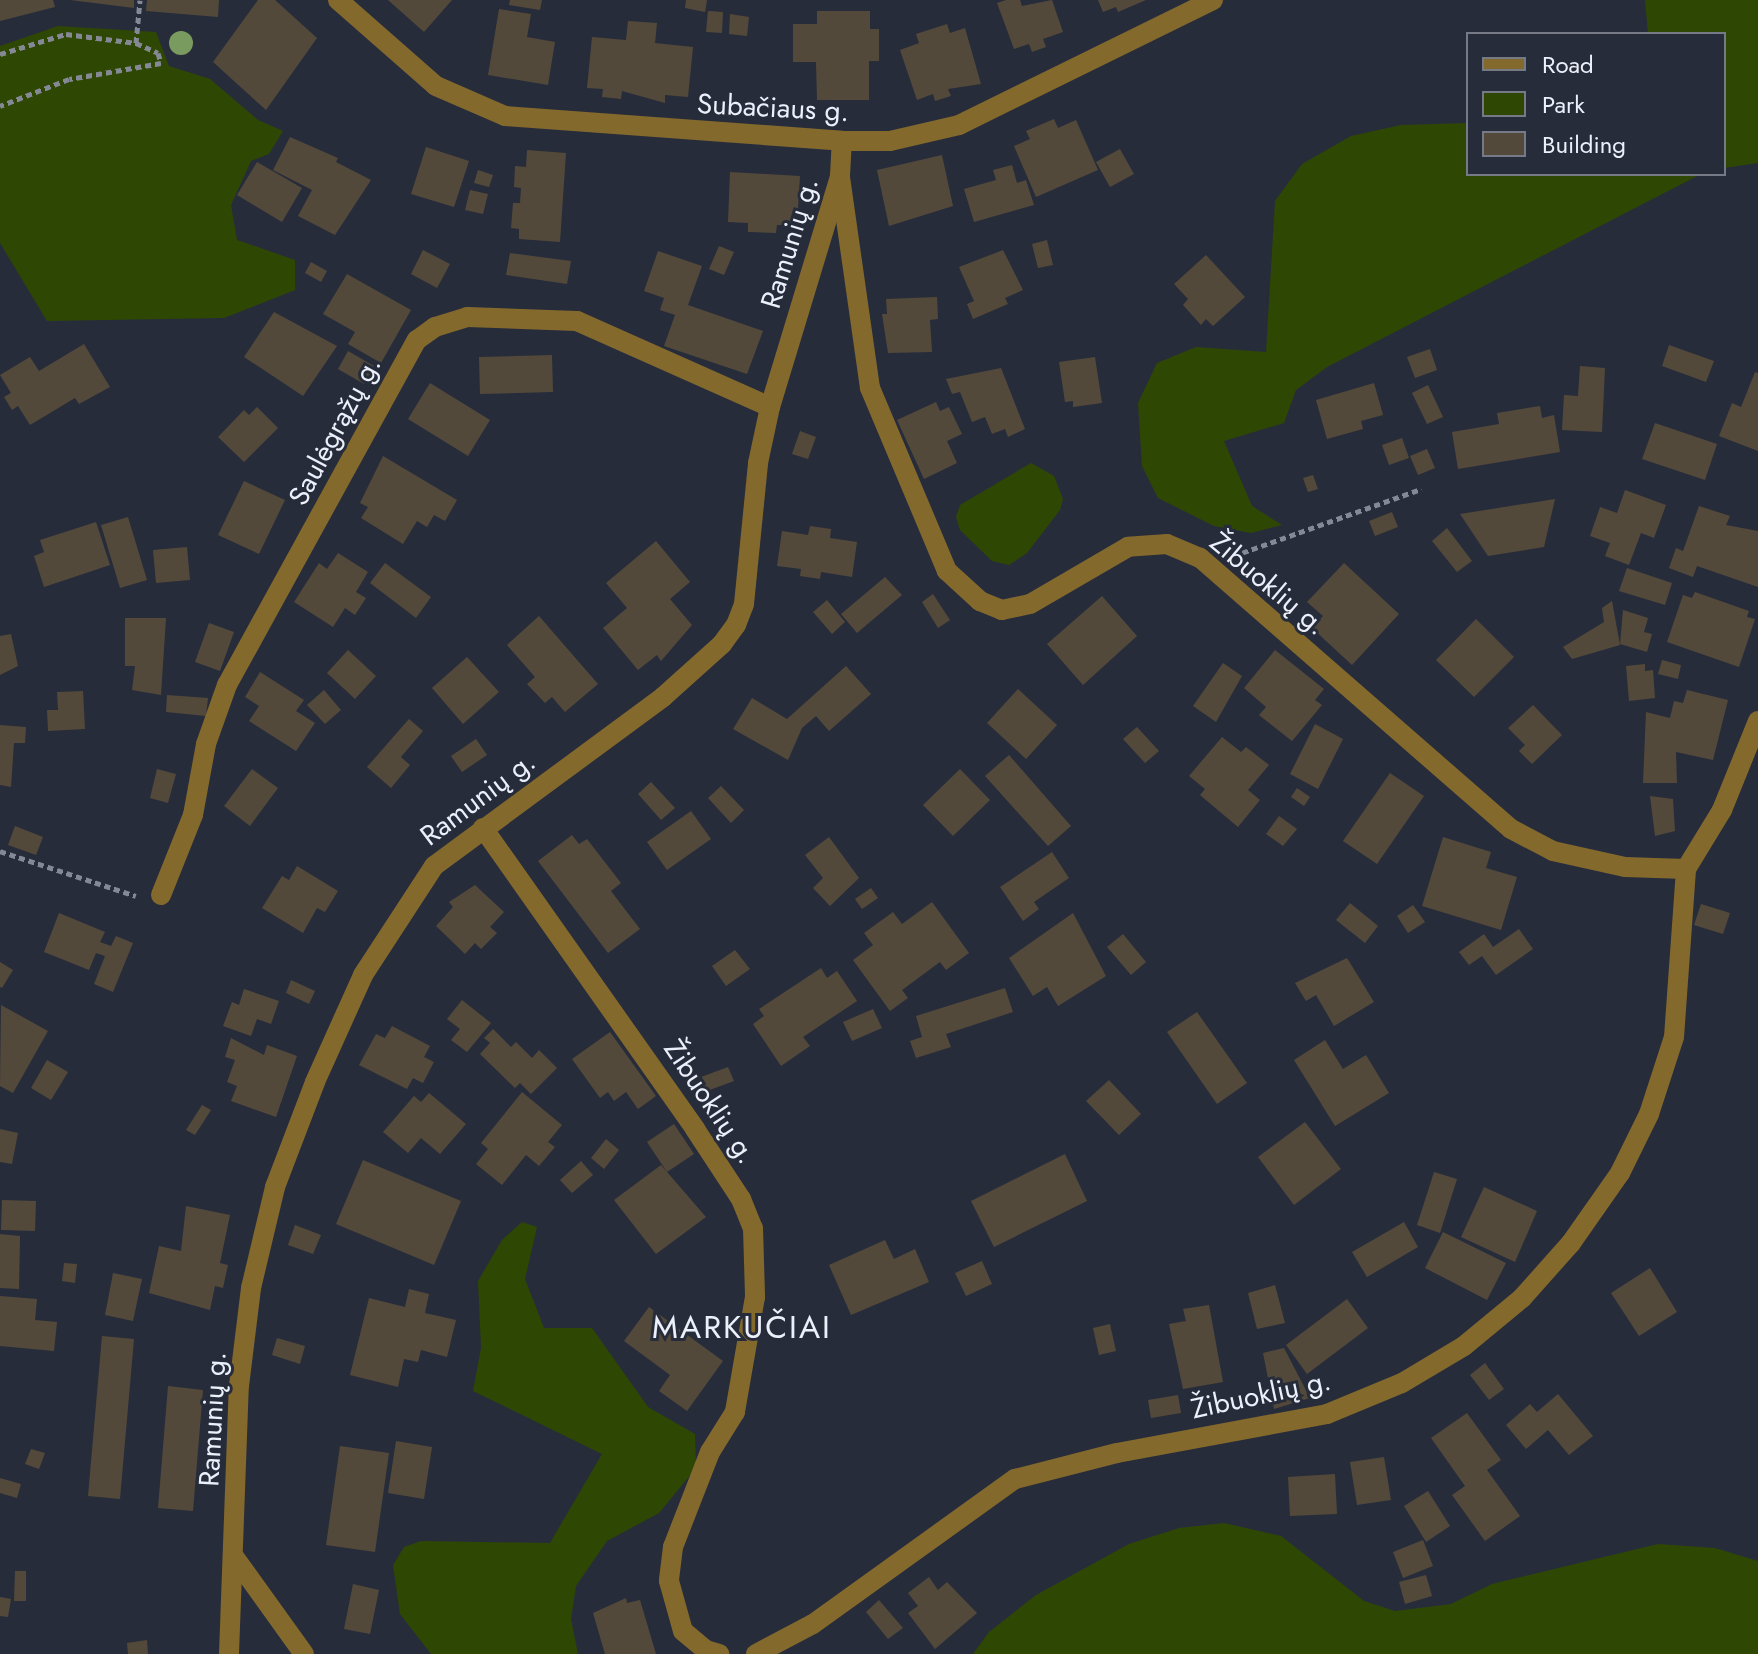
<!DOCTYPE html>
<meta charset="utf-8">
<style>
body{margin:0}
#map{position:relative;width:1758px;height:1654px;overflow:hidden;background:#272c3b;font-family:Jost,sans-serif}
div>[style]{position:absolute}
[style*='--x']{left:calc(var(--x)*1px);top:calc(var(--y)*1px);width:calc(var(--w)*1px);rotate:calc(var(--a)*1deg)}
.green>*{inset:0;background:#2e4803}
.building>*{inset:0;background:#53493a}
.path>*{height:5px;margin-top:-2.5px;transform-origin:0;background:repeating-linear-gradient(90deg,#858996 0 6px,transparent 0 10px)}
.minor>*{height:20px;margin:-10px;padding:0 10px;transform-origin:10px;border-radius:10px;background:#84692d}
.tertiary>*{height:20px;margin:-10px;padding:0 10px;transform-origin:10px;border-radius:10px;background:#84692d}
.trees>*{width:24px;height:24px;margin:-12px;border-radius:50%;background:#7a9b5f}
span{translate:-50% -50%;white-space:nowrap;text-align:center;line-height:1.15;-webkit-text-stroke:6px #272c3b;paint-order:stroke}
.street-label{font-size:28px;color:#ecf0fa}
.quarter-label{font-size:32px;color:#ecf0fa;letter-spacing:2px}
.legend{position:absolute;left:1466px;top:32px;width:260px;height:144px;box-sizing:border-box;background:#272c3b;border:2px solid #767a87;margin:0;padding:10px 14px;list-style:none;font-size:24px;color:#ecf0fa}
.legend li{display:flex;align-items:center;gap:16px;height:40px}
.legend b{width:40px;border:2px solid #767a87}
</style>
<div id="map">
<div class="green">
<div style="clip-path:polygon(1645px 0,1758px 0,1758px 163px,1724px 168px,1724px 34px,1648px 34px)"></div>
<div style="clip-path:polygon(58px 26px,156px 32px,169px 66px,210px 79px,258px 120px,283px 131px,269px 154px,251px 161px,231px 205px,237px 240px,295px 260px,295px 290px,224px 318px,47px 321px,0 243px,0 46px)"></div>
<div style="clip-path:polygon(1468px 123px,1468px 174px,1701px 174px,1327px 367px,1296px 390px,1284px 423px,1224px 441px,1252px 506px,1282px 525px,1251px 533px,1214px 526px,1158px 498px,1142px 466px,1138px 403px,1157px 363px,1196px 347px,1266px 352px,1275px 201px,1302px 164px,1351px 136px,1401px 125px)"></div>
<div style="clip-path:polygon(1031px 463px,1054px 476px,1063px 499px,1060px 510px,1027px 553px,1009px 565px,992px 561px,960px 530px,956px 517px,960px 505px)"></div>
<div style="clip-path:polygon(522px 1222px,537px 1227px,525px 1279px,544px 1328px,592px 1328px,648px 1407px,695px 1434px,696px 1468px,659px 1513px,607px 1541px,576px 1586px,571px 1619px,578px 1654px,431px 1654px,400px 1614px,393px 1565px,404px 1547px,421px 1541px,550px 1543px,602px 1454px,473px 1391px,481px 1348px,478px 1281px,502px 1240px)"></div>
<div style="clip-path:polygon(1224px 1523px,1281px 1536px,1364px 1601px,1395px 1611px,1451px 1604px,1492px 1584px,1658px 1544px,1715px 1548px,1758px 1561px,1758px 1654px,973px 1654px,989px 1632px,1036px 1595px,1129px 1544px,1179px 1528px)"></div>
</div>
<div class="building">
<div style="clip-path:polygon(0 0,53px 0,55px 7px,0 21px)"></div>
<div style="clip-path:polygon(70px 0,134px 0,134px 8px)"></div>
<div style="clip-path:polygon(147px 0,219px 0,218px 17px,146px 11px)"></div>
<div style="clip-path:polygon(258px 0,275px 0,317px 38px,266px 110px,213px 62px)"></div>
<div style="clip-path:polygon(388px 0,452px 0,424px 32px)"></div>
<div style="clip-path:polygon(510px 0,542px 0,540px 10px,509px 5px)"></div>
<div style="clip-path:polygon(686px 0,707px 0,705px 12px,685px 8px)"></div>
<div style="clip-path:polygon(1006px 0,1020px 0,1022px 6px,1052px 0,1063px 32px,1043px 39px,1046px 47px,1032px 52px,1029px 44px,1014px 49px,997px 3px)"></div>
<div style="clip-path:polygon(1098px 0,1146px 0,1118px 12px,1116px 7px,1103px 12px)"></div>
<div style="clip-path:polygon(499px 9px,531px 14px,527px 37px,555px 42px,548px 85px,488px 75px)"></div>
<div style="clip-path:polygon(708px 11px,723px 12px,722px 33px,706px 32px)"></div>
<div style="clip-path:polygon(817px 11px,870px 11px,870px 29px,879px 29px,879px 61px,869px 61px,869px 100px,817px 100px,816px 62px,793px 62px,793px 24px,817px 24px)"></div>
<div style="clip-path:polygon(730px 14px,749px 17px,747px 36px,729px 34px)"></div>
<div style="clip-path:polygon(628px 21px,657px 23px,655px 43px,693px 47px,688px 97px,665px 95px,665px 103px,622px 91px,621px 99px,602px 97px,603px 89px,587px 88px,592px 37px,626px 40px)"></div>
<div style="clip-path:polygon(947px 24px,950px 33px,965px 28px,981px 84px,948px 89px,951px 96px,935px 101px,933px 94px,917px 100px,900px 50px,919px 43px,916px 34px)"></div>
<div style="clip-path:polygon(1054px 119px,1058px 128px,1076px 120px,1098px 170px,1036px 197px,1014px 146px,1030px 139px,1026px 131px)"></div>
<div style="clip-path:polygon(290px 137px,338px 158px,336px 162px,371px 180px,335px 235px,298px 216px,312px 190px,273px 170px)"></div>
<div style="clip-path:polygon(426px 147px,469px 161px,454px 207px,411px 194px)"></div>
<div style="clip-path:polygon(1120px 149px,1134px 174px,1110px 187px,1096px 162px)"></div>
<div style="clip-path:polygon(527px 150px,566px 153px,560px 242px,519px 239px,519px 229px,511px 228px,513px 203px,520px 203px,521px 188px,514px 187px,515px 166px,526px 167px)"></div>
<div style="clip-path:polygon(942px 155px,953px 206px,889px 226px,877px 170px)"></div>
<div style="clip-path:polygon(257px 162px,302px 188px,282px 222px,237px 195px)"></div>
<div style="clip-path:polygon(1012px 165px,1017px 183px,1026px 180px,1034px 205px,974px 222px,964px 189px,996px 180px,993px 170px)"></div>
<div style="clip-path:polygon(478px 170px,493px 175px,489px 187px,474px 183px)"></div>
<div style="clip-path:polygon(730px 172px,800px 176px,797px 225px,777px 225px,776px 233px,748px 232px,748px 223px,728px 222px)"></div>
<div style="clip-path:polygon(470px 190px,488px 194px,483px 214px,465px 210px)"></div>
<div style="clip-path:polygon(1047px 240px,1053px 265px,1038px 268px,1032px 244px)"></div>
<div style="clip-path:polygon(719px 246px,734px 252px,724px 275px,709px 269px)"></div>
<div style="clip-path:polygon(423px 250px,450px 264px,437px 288px,411px 274px)"></div>
<div style="clip-path:polygon(1003px 250px,1023px 290px,1005px 298px,1008px 304px,973px 319px,967px 304px,974px 301px,959px 267px)"></div>
<div style="clip-path:polygon(658px 251px,702px 266px,688px 305px,763px 331px,747px 374px,664px 346px,675px 315px,660px 310px,664px 298px,644px 291px)"></div>
<div style="clip-path:polygon(510px 253px,571px 261px,567px 284px,506px 275px)"></div>
<div style="clip-path:polygon(1206px 255px,1245px 297px,1213px 326px,1206px 319px,1201px 325px,1183px 305px,1188px 299px,1174px 284px)"></div>
<div style="clip-path:polygon(311px 262px,327px 271px,321px 282px,305px 273px)"></div>
<div style="clip-path:polygon(347px 274px,411px 310px,381px 363px,348px 344px,355px 332px,323px 314px)"></div>
<div style="clip-path:polygon(937px 297px,938px 319px,930px 320px,932px 352px,888px 353px,882px 314px,887px 314px,886px 299px)"></div>
<div style="clip-path:polygon(274px 312px,337px 346px,303px 396px,244px 357px)"></div>
<div style="clip-path:polygon(84px 344px,110px 387px,79px 404px,75px 398px,30px 425px,18px 406px,12px 410px,4px 397px,11px 393px,0 375px,30px 357px,39px 371px)"></div>
<div style="clip-path:polygon(1669px 345px,1714px 361px,1706px 382px,1662px 366px)"></div>
<div style="clip-path:polygon(1430px 349px,1437px 370px,1415px 378px,1407px 357px)"></div>
<div style="clip-path:polygon(348px 351px,374px 366px,364px 384px,338px 369px)"></div>
<div style="clip-path:polygon(552px 355px,553px 392px,480px 394px,479px 357px)"></div>
<div style="clip-path:polygon(1095px 357px,1102px 403px,1073px 407px,1073px 401px,1065px 402px,1059px 362px)"></div>
<div style="clip-path:polygon(1580px 366px,1605px 368px,1602px 432px,1562px 430px,1564px 395px,1578px 396px)"></div>
<div style="clip-path:polygon(1001px 368px,1025px 429px,1008px 437px,1005px 429px,992px 434px,985px 417px,972px 422px,960px 392px,952px 394px,946px 379px)"></div>
<div style="clip-path:polygon(1755px 372px,1758px 373px,1758px 451px,1719px 436px,1732px 403px,1741px 407px)"></div>
<div style="clip-path:polygon(430px 383px,490px 420px,468px 456px,408px 419px)"></div>
<div style="clip-path:polygon(1374px 383px,1383px 415px,1361px 421px,1363px 429px,1327px 439px,1316px 400px)"></div>
<div style="clip-path:polygon(1428px 385px,1443px 417px,1427px 424px,1412px 393px)"></div>
<div style="clip-path:polygon(936px 402px,940px 411px,949px 407px,962px 434px,947px 441px,957px 463px,924px 479px,897px 420px)"></div>
<div style="clip-path:polygon(1540px 406px,1542px 418px,1554px 415px,1560px 452px,1458px 469px,1452px 432px,1499px 424px,1497px 413px)"></div>
<div style="clip-path:polygon(257px 407px,278px 428px,244px 462px,218px 437px,244px 410px,249px 415px)"></div>
<div style="clip-path:polygon(1655px 423px,1717px 444px,1705px 480px,1642px 459px)"></div>
<div style="clip-path:polygon(800px 431px,816px 437px,808px 459px,792px 454px)"></div>
<div style="clip-path:polygon(1402px 438px,1409px 458px,1389px 465px,1382px 445px)"></div>
<div style="clip-path:polygon(1427px 449px,1435px 468px,1418px 475px,1410px 456px)"></div>
<div style="clip-path:polygon(383px 456px,457px 500px,445px 521px,434px 515px,427px 527px,417px 521px,403px 544px,361px 518px,368px 507px,360px 503px)"></div>
<div style="clip-path:polygon(1313px 475px,1318px 489px,1308px 492px,1303px 478px)"></div>
<div style="clip-path:polygon(244px 481px,285px 500px,259px 554px,218px 535px)"></div>
<div style="clip-path:polygon(1625px 490px,1666px 505px,1654px 538px,1641px 533px,1629px 565px,1605px 556px,1610px 543px,1590px 536px,1600px 507px,1617px 513px)"></div>
<div style="clip-path:polygon(1555px 499px,1544px 547px,1488px 556px,1460px 514px)"></div>
<div style="clip-path:polygon(1699px 506px,1730px 516px,1726px 525px,1758px 531px,1758px 587px,1697px 566px,1693px 577px,1669px 568px,1676px 548px,1683px 551px)"></div>
<div style="clip-path:polygon(1392px 512px,1398px 527px,1375px 536px,1369px 521px)"></div>
<div style="clip-path:polygon(128px 517px,147px 580px,120px 588px,101px 525px)"></div>
<div style="clip-path:polygon(96px 522px,110px 565px,44px 587px,34px 556px,44px 552px,40px 540px)"></div>
<div style="clip-path:polygon(810px 526px,831px 529px,830px 538px,857px 542px,852px 577px,821px 572px,820px 579px,800px 576px,801px 569px,777px 566px,782px 531px,808px 535px)"></div>
<div style="clip-path:polygon(1447px 528px,1472px 561px,1457px 572px,1432px 541px)"></div>
<div style="clip-path:polygon(656px 541px,690px 582px,670px 599px,692px 625px,661px 661px,657px 655px,638px 670px,603px 628px,627px 608px,606px 583px)"></div>
<div style="clip-path:polygon(187px 547px,190px 580px,156px 583px,153px 550px)"></div>
<div style="clip-path:polygon(338px 553px,368px 572px,356px 592px,366px 598px,355px 615px,345px 608px,333px 627px,294px 602px,319px 563px,327px 569px)"></div>
<div style="clip-path:polygon(385px 563px,431px 597px,416px 618px,370px 583px)"></div>
<div style="clip-path:polygon(1344px 563px,1399px 614px,1352px 665px,1312px 628px,1323px 616px,1307px 602px)"></div>
<div style="clip-path:polygon(1627px 568px,1672px 583px,1665px 605px,1619px 591px)"></div>
<div style="clip-path:polygon(885px 577px,902px 595px,857px 633px,841px 614px)"></div>
<div style="clip-path:polygon(1695px 592px,1749px 611px,1747px 617px,1755px 619px,1739px 667px,1667px 642px,1683px 595px,1692px 598px)"></div>
<div style="clip-path:polygon(933px 594px,950px 620px,938px 628px,922px 602px)"></div>
<div style="clip-path:polygon(1102px 596px,1137px 636px,1083px 685px,1047px 644px)"></div>
<div style="clip-path:polygon(827px 600px,845px 622px,832px 634px,813px 612px)"></div>
<div style="clip-path:polygon(1612px 601px,1620px 645px,1572px 659px,1563px 647px,1604px 622px,1602px 608px)"></div>
<div style="clip-path:polygon(1623px 610px,1648px 618px,1644px 632px,1652px 634px,1647px 652px,1620px 644px)"></div>
<div style="clip-path:polygon(539px 616px,598px 684px,565px 712px,552px 697px,545px 703px,527px 684px,535px 677px,507px 645px)"></div>
<div style="clip-path:polygon(125px 618px,166px 618px,161px 695px,132px 690px,135px 666px,125px 666px)"></div>
<div style="clip-path:polygon(1476px 619px,1514px 657px,1474px 697px,1436px 660px)"></div>
<div style="clip-path:polygon(209px 623px,234px 632px,220px 671px,195px 662px)"></div>
<div style="clip-path:polygon(11px 634px,18px 666px,0 675px,0 636px)"></div>
<div style="clip-path:polygon(348px 650px,376px 676px,355px 699px,327px 673px)"></div>
<div style="clip-path:polygon(1275px 650px,1324px 689px,1315px 700px,1322px 705px,1292px 741px,1259px 715px,1266px 707px,1244px 688px)"></div>
<div style="clip-path:polygon(467px 657px,499px 692px,463px 724px,432px 688px)"></div>
<div style="clip-path:polygon(1662px 660px,1681px 665px,1678px 679px,1658px 674px)"></div>
<div style="clip-path:polygon(1223px 663px,1242px 676px,1216px 722px,1193px 706px)"></div>
<div style="clip-path:polygon(1645px 664px,1645px 671px,1653px 670px,1655px 698px,1629px 701px,1626px 666px)"></div>
<div style="clip-path:polygon(846px 666px,871px 694px,829px 731px,816px 716px,802px 728px,788px 760px,733px 729px,752px 698px,787px 719px)"></div>
<div style="clip-path:polygon(260px 672px,304px 700px,296px 711px,315px 723px,296px 751px,249px 721px,259px 706px,245px 697px)"></div>
<div style="clip-path:polygon(1018px 689px,1057px 725px,1026px 759px,987px 723px)"></div>
<div style="clip-path:polygon(324px 690px,341px 710px,325px 724px,307px 705px)"></div>
<div style="clip-path:polygon(1687px 690px,1728px 700px,1713px 760px,1676px 752px,1677px 783px,1643px 783px,1646px 712px,1670px 718px,1674px 701px,1683px 703px)"></div>
<div style="clip-path:polygon(83px 691px,85px 729px,48px 731px,47px 710px,58px 710px,57px 692px)"></div>
<div style="clip-path:polygon(167px 695px,208px 698px,206px 716px,166px 712px)"></div>
<div style="clip-path:polygon(1533px 705px,1562px 735px,1532px 764px,1519px 751px,1525px 745px,1508px 728px)"></div>
<div style="clip-path:polygon(409px 719px,423px 731px,401px 757px,410px 765px,391px 788px,367px 767px)"></div>
<div style="clip-path:polygon(1315px 724px,1343px 739px,1318px 789px,1290px 774px)"></div>
<div style="clip-path:polygon(0 725px,26px 727px,25px 743px,14px 743px,11px 787px,0 785px)"></div>
<div style="clip-path:polygon(1137px 727px,1159px 751px,1145px 763px,1123px 739px)"></div>
<div style="clip-path:polygon(1222px 737px,1241px 752px,1246px 747px,1269px 765px,1248px 790px,1260px 800px,1238px 827px,1200px 795px,1205px 789px,1189px 776px)"></div>
<div style="clip-path:polygon(476px 739px,487px 755px,462px 772px,451px 756px)"></div>
<div style="clip-path:polygon(1009px 755px,1071px 826px,1048px 846px,985px 776px)"></div>
<div style="clip-path:polygon(157px 769px,176px 774px,168px 803px,150px 798px)"></div>
<div style="clip-path:polygon(252px 769px,278px 788px,250px 826px,224px 806px)"></div>
<div style="clip-path:polygon(960px 769px,990px 800px,953px 836px,923px 805px)"></div>
<div style="clip-path:polygon(1390px 773px,1424px 796px,1377px 864px,1343px 841px)"></div>
<div style="clip-path:polygon(651px 782px,675px 808px,661px 820px,638px 794px)"></div>
<div style="clip-path:polygon(721px 786px,744px 810px,731px 823px,708px 798px)"></div>
<div style="clip-path:polygon(1297px 788px,1310px 797px,1304px 806px,1291px 797px)"></div>
<div style="clip-path:polygon(1650px 796px,1673px 799px,1675px 831px,1655px 836px)"></div>
<div style="clip-path:polygon(691px 811px,711px 839px,667px 870px,647px 842px)"></div>
<div style="clip-path:polygon(1279px 816px,1297px 829px,1283px 846px,1266px 834px)"></div>
<div style="clip-path:polygon(15px 826px,43px 837px,36px 855px,8px 845px)"></div>
<div style="clip-path:polygon(572px 835px,579px 844px,587px 839px,621px 883px,611px 891px,640px 929px,608px 953px,538px 861px)"></div>
<div style="clip-path:polygon(829px 837px,859px 878px,830px 906px,813px 888px,823px 878px,805px 855px)"></div>
<div style="clip-path:polygon(1443px 837px,1491px 852px,1486px 868px,1517px 877px,1501px 930px,1422px 906px)"></div>
<div style="clip-path:polygon(1052px 852px,1069px 878px,1034px 902px,1039px 909px,1023px 921px,1000px 887px)"></div>
<div style="clip-path:polygon(297px 866px,338px 891px,325px 912px,317px 908px,303px 933px,262px 908px,282px 876px,289px 880px)"></div>
<div style="clip-path:polygon(475px 885px,504px 912px,490px 927px,497px 933px,481px 949px,475px 943px,465px 954px,436px 926px,453px 907px,449px 902px)"></div>
<div style="clip-path:polygon(871px 888px,878px 898px,862px 909px,855px 899px)"></div>
<div style="clip-path:polygon(932px 902px,969px 953px,946px 970px,940px 962px,902px 990px,908px 998px,890px 1011px,853px 960px,873px 945px,864px 933px,893px 912px,902px 924px)"></div>
<div style="clip-path:polygon(1350px 903px,1378px 926px,1365px 943px,1336px 920px)"></div>
<div style="clip-path:polygon(1701px 904px,1730px 913px,1723px 934px,1694px 925px)"></div>
<div style="clip-path:polygon(1413px 905px,1425px 922px,1408px 933px,1397px 916px)"></div>
<div style="clip-path:polygon(59px 913px,105px 932px,100px 942px,111px 946px,116px 936px,133px 943px,113px 992px,94px 984px,105px 956px,96px 953px,89px 970px,44px 952px)"></div>
<div style="clip-path:polygon(1073px 913px,1106px 976px,1058px 1006px,1047px 987px,1033px 996px,1009px 958px)"></div>
<div style="clip-path:polygon(1519px 929px,1533px 949px,1496px 975px,1482px 956px,1469px 965px,1459px 952px,1484px 934px,1493px 947px)"></div>
<div style="clip-path:polygon(1123px 934px,1146px 962px,1131px 975px,1107px 947px)"></div>
<div style="clip-path:polygon(735px 950px,750px 969px,726px 986px,712px 966px)"></div>
<div style="clip-path:polygon(1347px 958px,1374px 1002px,1334px 1026px,1316px 995px,1306px 1001px,1295px 983px)"></div>
<div style="clip-path:polygon(0 962px,13px 970px,2px 988px,0 987px)"></div>
<div style="clip-path:polygon(821px 968px,827px 978px,837px 971px,857px 1001px,803px 1037px,810px 1046px,781px 1066px,753px 1024px,764px 1016px,759px 1009px)"></div>
<div style="clip-path:polygon(291px 980px,315px 991px,309px 1004px,286px 993px)"></div>
<div style="clip-path:polygon(1005px 988px,1013px 1012px,946px 1034px,951px 1047px,916px 1058px,910px 1041px,922px 1037px,916px 1016px)"></div>
<div style="clip-path:polygon(244px 989px,279px 1001px,271px 1024px,257px 1019px,251px 1036px,223px 1026px,232px 1002px,239px 1005px)"></div>
<div style="clip-path:polygon(462px 1000px,491px 1023px,467px 1052px,451px 1040px,460px 1029px,447px 1019px)"></div>
<div style="clip-path:polygon(1px 1005px,48px 1031px,13px 1093px,0 1086px)"></div>
<div style="clip-path:polygon(873px 1009px,882px 1028px,852px 1041px,843px 1022px)"></div>
<div style="clip-path:polygon(1197px 1012px,1247px 1083px,1217px 1104px,1167px 1032px)"></div>
<div style="clip-path:polygon(392px 1026px,430px 1046px,424px 1057px,434px 1062px,423px 1083px,413px 1078px,407px 1089px,359px 1065px,376px 1034px,385px 1038px)"></div>
<div style="clip-path:polygon(493px 1029px,511px 1047px,516px 1042px,532px 1058px,539px 1050px,557px 1068px,531px 1094px,520px 1083px,515px 1088px,480px 1054px,490px 1043px,484px 1038px)"></div>
<div style="clip-path:polygon(610px 1032px,656px 1096px,638px 1109px,626px 1092px,614px 1101px,608px 1092px,600px 1098px,572px 1059px)"></div>
<div style="clip-path:polygon(231px 1038px,264px 1055px,267px 1045px,297px 1056px,276px 1117px,231px 1101px,237px 1086px,227px 1082px,235px 1060px,225px 1057px)"></div>
<div style="clip-path:polygon(1325px 1040px,1343px 1069px,1366px 1055px,1389px 1093px,1335px 1126px,1294px 1060px)"></div>
<div style="clip-path:polygon(47px 1060px,68px 1072px,51px 1100px,31px 1088px)"></div>
<div style="clip-path:polygon(728px 1067px,734px 1081px,707px 1091px,701px 1077px)"></div>
<div style="clip-path:polygon(1109px 1080px,1141px 1114px,1119px 1135px,1086px 1101px)"></div>
<div style="clip-path:polygon(522px 1092px,562px 1125px,548px 1142px,555px 1147px,539px 1166px,526px 1155px,502px 1185px,476px 1164px,488px 1149px,481px 1143px)"></div>
<div style="clip-path:polygon(429px 1093px,466px 1124px,440px 1154px,421px 1138px,408px 1153px,383px 1132px,414px 1096px,421px 1102px)"></div>
<div style="clip-path:polygon(202px 1105px,211px 1110px,195px 1135px,186px 1130px)"></div>
<div style="clip-path:polygon(1305px 1122px,1341px 1169px,1294px 1205px,1258px 1157px)"></div>
<div style="clip-path:polygon(674px 1124px,694px 1154px,667px 1172px,647px 1142px)"></div>
<div style="clip-path:polygon(0 1129px,18px 1133px,12px 1164px,0 1162px)"></div>
<div style="clip-path:polygon(606px 1139px,619px 1150px,604px 1169px,591px 1158px)"></div>
<div style="clip-path:polygon(1065px 1154px,1087px 1201px,994px 1247px,971px 1201px)"></div>
<div style="clip-path:polygon(363px 1160px,461px 1201px,434px 1265px,336px 1224px)"></div>
<div style="clip-path:polygon(581px 1161px,593px 1175px,572px 1193px,560px 1180px)"></div>
<div style="clip-path:polygon(661px 1165px,706px 1217px,656px 1254px,614px 1200px)"></div>
<div style="clip-path:polygon(1434px 1172px,1457px 1179px,1440px 1233px,1417px 1225px)"></div>
<div style="clip-path:polygon(1484px 1187px,1537px 1211px,1515px 1262px,1461px 1237px)"></div>
<div style="clip-path:polygon(2px 1200px,36px 1201px,35px 1231px,1px 1230px)"></div>
<div style="clip-path:polygon(186px 1206px,230px 1215px,220px 1263px,228px 1265px,223px 1288px,215px 1286px,210px 1310px,149px 1293px,159px 1246px,181px 1251px)"></div>
<div style="clip-path:polygon(1404px 1222px,1418px 1247px,1367px 1277px,1352px 1252px)"></div>
<div style="clip-path:polygon(295px 1225px,321px 1235px,313px 1254px,288px 1245px)"></div>
<div style="clip-path:polygon(1443px 1232px,1506px 1263px,1487px 1300px,1425px 1268px)"></div>
<div style="clip-path:polygon(0 1234px,20px 1236px,19px 1289px,0 1288px)"></div>
<div style="clip-path:polygon(885px 1240px,894px 1259px,915px 1249px,929px 1282px,851px 1315px,829px 1265px)"></div>
<div style="clip-path:polygon(982px 1261px,992px 1284px,966px 1296px,955px 1273px)"></div>
<div style="clip-path:polygon(64px 1263px,77px 1264px,75px 1283px,62px 1281px)"></div>
<div style="clip-path:polygon(1650px 1268px,1677px 1312px,1639px 1336px,1611px 1293px)"></div>
<div style="clip-path:polygon(113px 1273px,142px 1279px,133px 1321px,105px 1315px)"></div>
<div style="clip-path:polygon(1275px 1285px,1285px 1323px,1257px 1329px,1248px 1293px)"></div>
<div style="clip-path:polygon(409px 1289px,429px 1294px,425px 1313px,456px 1320px,447px 1357px,421px 1350px,418px 1362px,404px 1359px,398px 1387px,350px 1375px,369px 1298px,405px 1307px)"></div>
<div style="clip-path:polygon(0 1296px,37px 1299px,35px 1320px,57px 1322px,54px 1351px,0 1346px)"></div>
<div style="clip-path:polygon(1347px 1299px,1368px 1328px,1307px 1374px,1286px 1345px)"></div>
<div style="clip-path:polygon(1209px 1305px,1223px 1382px,1183px 1389px,1169px 1324px,1186px 1321px,1183px 1309px)"></div>
<div style="clip-path:polygon(649px 1307px,723px 1361px,687px 1411px,659px 1391px,670px 1375px,624px 1341px)"></div>
<div style="clip-path:polygon(1110px 1324px,1116px 1351px,1099px 1355px,1093px 1328px)"></div>
<div style="clip-path:polygon(102px 1336px,134px 1339px,120px 1499px,88px 1496px)"></div>
<div style="clip-path:polygon(277px 1338px,305px 1346px,300px 1364px,272px 1355px)"></div>
<div style="clip-path:polygon(1284px 1348px,1310px 1398px,1274px 1409px,1263px 1353px)"></div>
<div style="clip-path:polygon(1485px 1363px,1504px 1389px,1489px 1400px,1470px 1375px)"></div>
<div style="clip-path:polygon(168px 1386px,203px 1390px,193px 1511px,158px 1508px)"></div>
<div style="clip-path:polygon(1558px 1394px,1593px 1436px,1569px 1455px,1548px 1430px,1526px 1449px,1506px 1425px,1530px 1404px,1537px 1412px)"></div>
<div style="clip-path:polygon(1178px 1395px,1181px 1413px,1151px 1418px,1148px 1400px)"></div>
<div style="clip-path:polygon(1467px 1413px,1501px 1460px,1487px 1470px,1520px 1516px,1485px 1541px,1452px 1495px,1465px 1486px,1431px 1438px)"></div>
<div style="clip-path:polygon(396px 1441px,432px 1447px,424px 1499px,388px 1493px)"></div>
<div style="clip-path:polygon(340px 1446px,389px 1453px,375px 1552px,326px 1545px)"></div>
<div style="clip-path:polygon(31px 1449px,45px 1453px,39px 1469px,25px 1464px)"></div>
<div style="clip-path:polygon(1384px 1457px,1391px 1500px,1357px 1505px,1350px 1462px)"></div>
<div style="clip-path:polygon(1335px 1474px,1337px 1514px,1290px 1516px,1288px 1477px)"></div>
<div style="clip-path:polygon(0 1478px,21px 1484px,17px 1498px,0 1493px)"></div>
<div style="clip-path:polygon(1428px 1491px,1450px 1526px,1426px 1542px,1404px 1506px)"></div>
<div style="clip-path:polygon(1423px 1540px,1433px 1566px,1403px 1578px,1393px 1552px)"></div>
<div style="clip-path:polygon(15px 1571px,26px 1571px,26px 1601px,14px 1601px)"></div>
<div style="clip-path:polygon(1426px 1575px,1432px 1596px,1405px 1604px,1399px 1582px)"></div>
<div style="clip-path:polygon(929px 1577px,938px 1590px,947px 1582px,977px 1613px,935px 1649px,908px 1613px,918px 1606px,908px 1593px)"></div>
<div style="clip-path:polygon(353px 1584px,379px 1590px,370px 1634px,344px 1629px)"></div>
<div style="clip-path:polygon(0 1597px,11px 1599px,8px 1617px,0 1616px)"></div>
<div style="clip-path:polygon(626px 1598px,627px 1603px,640px 1600px,656px 1654px,605px 1654px,593px 1613px)"></div>
<div style="clip-path:polygon(879px 1600px,903px 1628px,888px 1639px,866px 1612px)"></div>
<div style="clip-path:polygon(147px 1640px,148px 1654px,128px 1654px,127px 1643px)"></div>
</div>
<div class="path">
<div style="--x:136;--y:43;--w:43;--a:-84.7"></div>
<div style="--x:0;--y:54;--w:69;--a:-16.9"></div>
<div style="--x:66;--y:34;--w:71;--a:7.3"></div>
<div style="--x:136;--y:43;--w:24;--a:24"></div>
<div style="--x:158;--y:53;--w:10;--a:73"></div>
<div style="--x:161;--y:63;--w:93;--a:170.1"></div>
<div style="--x:69;--y:79;--w:74;--a:158.6"></div>
<div style="--x:1233;--y:556;--w:200;--a:-19.6"></div>
<div style="--x:0;--y:851;--w:143;--a:18.3"></div>
</div>
<div class="minor">
<div style="--x:483;--y:828;--w:368;--a:54.8"></div>
<div style="--x:695;--y:1129;--w:84;--a:56.7"></div>
<div style="--x:741;--y:1199;--w:31;--a:68"></div>
<div style="--x:753;--y:1228;--w:69;--a:88.3"></div>
<div style="--x:755;--y:1297;--w:117;--a:99.9"></div>
<div style="--x:735;--y:1412;--w:47;--a:122"></div>
<div style="--x:710;--y:1452;--w:102;--a:111.3"></div>
<div style="--x:673;--y:1547;--w:34;--a:97"></div>
<div style="--x:669;--y:1581;--w:52;--a:74.4"></div>
<div style="--x:683;--y:1631;--w:30;--a:40"></div>
<div style="--x:706;--y:1650;--w:14;--a:17"></div>
<div style="--x:1686;--y:869;--w:69;--a:-58.6"></div>
<div style="--x:1722;--y:810;--w:96;--a:-68"></div>
<div style="--x:161;--y:895;--w:86;--a:-68.2"></div>
<div style="--x:193;--y:815;--w:72;--a:-79.6"></div>
<div style="--x:206;--y:744;--w:63;--a:-70.4"></div>
<div style="--x:227;--y:685;--w:394;--a:-61.2"></div>
<div style="--x:417;--y:340;--w:22;--a:-36"></div>
<div style="--x:435;--y:327;--w:34;--a:-17"></div>
<div style="--x:467;--y:317;--w:110;--a:2.1"></div>
<div style="--x:577;--y:321;--w:211;--a:24"></div>
<div style="--x:235;--y:1558;--w:118;--a:54.3"></div>
<div style="--x:229;--y:1654;--w:268;--a:-87.9"></div>
<div style="--x:239;--y:1386;--w:99;--a:-83"></div>
<div style="--x:251;--y:1288;--w:104;--a:-76.6"></div>
<div style="--x:275;--y:1187;--w:112;--a:-69.1"></div>
<div style="--x:315;--y:1082;--w:117;--a:-65.8"></div>
<div style="--x:363;--y:975;--w:130;--a:-56.9"></div>
<div style="--x:434;--y:866;--w:285;--a:-36.4"></div>
<div style="--x:663;--y:697;--w:79;--a:-41.9"></div>
<div style="--x:722;--y:644;--w:24;--a:-54"></div>
<div style="--x:736;--y:625;--w:22;--a:-69"></div>
<div style="--x:744;--y:604;--w:142;--a:-84.3"></div>
<div style="--x:758;--y:463;--w:57;--a:-77.9"></div>
<div style="--x:770;--y:407;--w:241;--a:-73.1"></div>
<div style="--x:840;--y:176;--w:35;--a:-87"></div>
<div style="--x:756;--y:1654;--w:64;--a:-27.8"></div>
<div style="--x:813;--y:1624;--w:249;--a:-35.7"></div>
<div style="--x:1015;--y:1479;--w:105;--a:-14.3"></div>
<div style="--x:1117;--y:1453;--w:214;--a:-10.5"></div>
<div style="--x:1327;--y:1414;--w:81;--a:-22.5"></div>
<div style="--x:1402;--y:1383;--w:72;--a:-30.8"></div>
<div style="--x:1464;--y:1346;--w:75;--a:-39.6"></div>
<div style="--x:1522;--y:1298;--w:74;--a:-48.3"></div>
<div style="--x:1571;--y:1243;--w:85;--a:-55"></div>
<div style="--x:1620;--y:1173;--w:66;--a:-63.8"></div>
<div style="--x:1649;--y:1114;--w:81;--a:-72"></div>
<div style="--x:1674;--y:1037;--w:168;--a:-85.9"></div>
<div style="--x:1686;--y:869;--w:61;--a:-178.1"></div>
<div style="--x:1625;--y:867;--w:74;--a:-167.5"></div>
<div style="--x:1553;--y:851;--w:47;--a:-152.4"></div>
<div style="--x:1511;--y:829;--w:413;--a:-138.9"></div>
<div style="--x:1200;--y:558;--w:36;--a:-157"></div>
<div style="--x:1167;--y:544;--w:39;--a:176"></div>
<div style="--x:1128;--y:547;--w:113;--a:149.8"></div>
<div style="--x:1030;--y:604;--w:29;--a:168"></div>
<div style="--x:1002;--y:610;--w:24;--a:-158"></div>
<div style="--x:980;--y:601;--w:45;--a:-137.7"></div>
<div style="--x:947;--y:571;--w:199;--a:-112.8"></div>
<div style="--x:870;--y:388;--w:214;--a:-98.1"></div>
</div>
<div class="tertiary">
<div style="--x:338;--y:0;--w:130;--a:41.3"></div>
<div style="--x:436;--y:86;--w:75;--a:23.5"></div>
<div style="--x:505;--y:116;--w:338;--a:4.2"></div>
<div style="--x:842;--y:141;--w:48;--a:0"></div>
<div style="--x:890;--y:141;--w:71;--a:-13.1"></div>
<div style="--x:959;--y:125;--w:283;--a:-26.2"></div>
</div>
<div class="trees">
<div style="left:181px;top:43px"></div>
</div>
<div class="street-label">
<span style="left:773px;top:108px;rotate:3deg">Subačiaus g.</span>
<span style="left:790px;top:243px;rotate:-73deg">Ramunių g.</span>
<span style="left:335px;top:431px;rotate:-62deg">Saulėgrąžų g.</span>
<span style="left:1268px;top:584px;rotate:40deg">Žibuoklių g.</span>
<span style="left:478px;top:799px;rotate:-37deg">Ramunių g.</span>
<span style="left:710px;top:1102px;rotate:56deg">Žibuoklių g.</span>
<span style="left:1261px;top:1395px;rotate:-12deg">Žibuoklių g.</span>
<span style="left:213px;top:1419px;rotate:-87deg">Ramunių g.</span>
</div>
<div class="quarter-label">
<span style="left:742px;top:1327px">MARKUČIAI</span>
</div>
<ul class="legend">
<li><b style="height:10px;background:#84692d"></b>Road</li>
<li><b style="height:22px;background:#2e4803"></b>Park</li>
<li><b style="height:22px;background:#53493a"></b>Building</li>
</ul>
</div>
